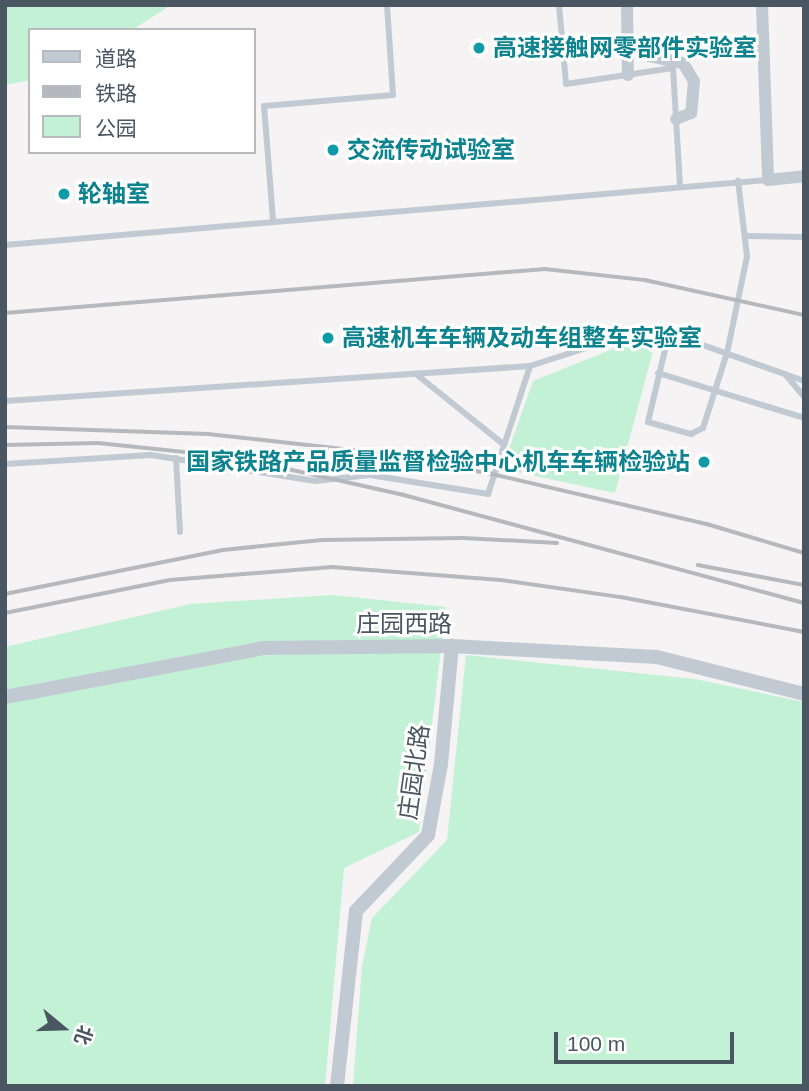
<!DOCTYPE html>
<meta charset="utf-8">
<style>
body{margin:0}
#map{position:relative;width:809px;height:1091px;overflow:hidden;background:#f5f3f3;font-family:Helvetica,"Noto Sans SC",sans-serif}
div>[style]{position:absolute}
[style*='--x']{left:calc(var(--x)*1px);top:calc(var(--y)*1px);width:calc(var(--w)*1px);rotate:calc(var(--a)*1deg)}
.green>*{inset:0;background:#c3f1d5}
.service>*{height:6px;margin:-3px;padding:0 3px;transform-origin:3px;border-radius:3px;background:#c1cad2}
.minor>*{height:12px;margin:-6px;padding:0 6px;transform-origin:6px;border-radius:6px;background:#c1cad2}
.tertiary>*{height:14px;margin:-7px;padding:0 7px;transform-origin:7px;border-radius:7px;background:#c1cad2}
.rail>*{height:3.5px;margin:-1.75px;padding:0 1.75px;transform-origin:1.75px;border-radius:1.75px;background:#b5b8bd}
.dots>*{width:19px;height:19px;translate:-50% -50%;box-sizing:border-box;border:4px solid #fff;border-radius:50%}
span{translate:-50% -50%;white-space:nowrap;text-align:center;line-height:1.15;-webkit-text-stroke:6px #fff;paint-order:stroke}
.culture-label{font-size:24px;color:#0d838f;font-weight:700}
.left{translate:0 -50%;text-align:left}
.right{translate:-100% -50%;text-align:right}
.street-label{font-size:24px;color:#4a5661}
.frame{position:absolute;inset:0;border:7px solid #4a5661;pointer-events:none}
.legend{position:absolute;left:28px;top:28px;width:228px;height:126px;box-sizing:border-box;background:#fff;border:2px solid #b7bbc0;margin:0;padding:9px 12px;list-style:none;font-size:21px;color:#4a5661}
.legend li{display:flex;align-items:center;gap:14px;height:35px}
.legend b{width:35px;border:2px solid #b7bbc0}
.north{position:absolute;left:28px;top:993px;width:70px;height:70px;-webkit-text-stroke:5px #fff;paint-order:stroke;rotate:109deg;font-size:19px;font-weight:700;line-height:28px;text-align:center;color:#4a5661}
.north::after{content:'';display:block;margin:auto;width:24px;height:32px;background:#4a5661;clip-path:polygon(50% 0,100% 100%,50% 72%,0 100%)}
.scale{position:absolute;left:554px;top:1032px;width:180px;height:32px;box-sizing:border-box;border:4px solid #4a5661;border-top:0;padding-left:9px;font-size:21px;line-height:24px;white-space:nowrap;color:#4a5661;-webkit-text-stroke:5px #fff;paint-order:stroke}
</style>
<div id="map">
<div class="green">
<div style="clip-path:polygon(5px 5px,171px 5px,132px 30px,30px 30px,30px 80px,5px 85px)"></div>
<div style="clip-path:polygon(645px 336px,651px 340px,653px 351px,615px 493px,502px 469px,533px 381px)"></div>
<div style="clip-path:polygon(332px 595px,446px 607px,419px 832px,344px 868px,325px 1086px,5px 1086px,5px 647px,190px 604px)"></div>
<div style="clip-path:polygon(466px 655px,695px 679px,804px 702px,804px 1086px,353px 1086px,362px 966px,372px 918px,447px 840px)"></div>
</div>
<div class="service">
<div style="--x:559;--y:5;--w:79;--a:84.9"></div>
<div style="--x:566;--y:84;--w:108;--a:-8.5"></div>
<div style="--x:673;--y:68;--w:117;--a:86.6"></div>
<div style="--x:273;--y:220;--w:114;--a:-94.5"></div>
<div style="--x:264;--y:106;--w:129;--a:-4.9"></div>
<div style="--x:393;--y:95;--w:90;--a:-93.8"></div>
<div style="--x:746;--y:236;--w:58;--a:1"></div>
<div style="--x:5;--y:245;--w:766;--a:-4.87"></div>
<div style="--x:669;--y:333;--w:91;--a:103.3"></div>
<div style="--x:648;--y:422;--w:45;--a:15.6"></div>
<div style="--x:691;--y:434;--w:13;--a:-27"></div>
<div style="--x:703;--y:428;--w:79;--a:-72.3"></div>
<div style="--x:727;--y:353;--w:99;--a:-78.3"></div>
<div style="--x:747;--y:256;--w:76;--a:-96.8"></div>
<div style="--x:658;--y:373;--w:153;--a:17.1"></div>
<div style="--x:416;--y:374;--w:112;--a:38.8"></div>
<div style="--x:785;--y:374;--w:30;--a:50"></div>
<div style="--x:5;--y:401;--w:526;--a:-3.81"></div>
<div style="--x:176;--y:458;--w:74;--a:86.9"></div>
<div style="--x:5;--y:464;--w:146;--a:-3.5"></div>
<div style="--x:151;--y:455;--w:166;--a:9"></div>
<div style="--x:315;--y:481;--w:55;--a:-6.2"></div>
<div style="--x:370;--y:475;--w:120;--a:9.1"></div>
<div style="--x:488;--y:494;--w:135;--a:-71.8"></div>
<div style="--x:530;--y:366;--w:118;--a:-17.8"></div>
<div style="--x:642;--y:330;--w:24;--a:5"></div>
<div style="--x:666;--y:332;--w:146;--a:19.5"></div>
</div>
<div class="minor">
<div style="--x:627;--y:5;--w:70;--a:89.2"></div>
<div style="--x:762;--y:5;--w:175;--a:88"></div>
<div style="--x:768;--y:180;--w:36;--a:-6"></div>
<div style="--x:649;--y:56;--w:35;--a:12"></div>
<div style="--x:683;--y:63;--w:21;--a:59"></div>
<div style="--x:694;--y:81;--w:32;--a:95"></div>
<div style="--x:691;--y:113;--w:16;--a:158"></div>
</div>
<div class="tertiary">
<div style="--x:5;--y:697;--w:264;--a:-10.7"></div>
<div style="--x:264;--y:648;--w:188;--a:-0.6"></div>
<div style="--x:452;--y:646;--w:205;--a:3.1"></div>
<div style="--x:657;--y:657;--w:152;--a:14.1"></div>
<div style="--x:337;--y:1086;--w:176;--a:-83.8"></div>
<div style="--x:356;--y:911;--w:105;--a:-46.5"></div>
<div style="--x:428;--y:835;--w:72;--a:-79.6"></div>
<div style="--x:441;--y:764;--w:119;--a:-84.7"></div>
</div>
<div class="rail">
<div style="--x:5;--y:313;--w:542;--a:-4.66"></div>
<div style="--x:545;--y:269;--w:101;--a:6.3"></div>
<div style="--x:645;--y:280;--w:163;--a:12.4"></div>
<div style="--x:5;--y:427;--w:203;--a:2"></div>
<div style="--x:208;--y:434;--w:172;--a:6.3"></div>
<div style="--x:379;--y:453;--w:115;--a:10.5"></div>
<div style="--x:492;--y:474;--w:221;--a:13.1"></div>
<div style="--x:707;--y:524;--w:101;--a:16.6"></div>
<div style="--x:5;--y:445;--w:93;--a:-1.2"></div>
<div style="--x:98;--y:443;--w:137;--a:5.9"></div>
<div style="--x:234;--y:457;--w:174;--a:12.6"></div>
<div style="--x:404;--y:495;--w:414;--a:15.1"></div>
<div style="--x:698;--y:565;--w:108;--a:10.7"></div>
<div style="--x:5;--y:594;--w:222;--a:-11.4"></div>
<div style="--x:223;--y:550;--w:99;--a:-5.8"></div>
<div style="--x:321;--y:540;--w:142;--a:-0.8"></div>
<div style="--x:463;--y:538;--w:94;--a:3"></div>
<div style="--x:5;--y:613;--w:168;--a:-11.3"></div>
<div style="--x:170;--y:580;--w:163;--a:-4.6"></div>
<div style="--x:332;--y:567;--w:169;--a:4.4"></div>
<div style="--x:501;--y:580;--w:121;--a:8.1"></div>
<div style="--x:621;--y:597;--w:186;--a:10.8"></div>
</div>
<div class="dots">
<div style="left:479px;top:48px;background:#0f9aa8"></div>
<div style="left:333px;top:150px;background:#0f9aa8"></div>
<div style="left:64px;top:194px;background:#0f9aa8"></div>
<div style="left:328px;top:338px;background:#0f9aa8"></div>
<div style="left:704px;top:462px;background:#0f9aa8"></div>
</div>
<div class="culture-label">
<span class="left" style="left:493px;top:48px">高速接触网零部件实验室</span>
<span class="left" style="left:347px;top:150px">交流传动试验室</span>
<span class="left" style="left:78px;top:194px">轮轴室</span>
<span class="left" style="left:342px;top:338px">高速机车车辆及动车组整车实验室</span>
<span class="right" style="left:690px;top:462px">国家铁路产品质量监督检验中心机车车辆检验站</span>
</div>
<div class="street-label">
<span style="left:404px;top:624px">庄园西路</span>
<span style="left:414px;top:772px;rotate:-82deg">庄园北路</span>
</div>
<div class="frame"></div>
<ul class="legend">
<li><b style="height:9px;background:#c1cad2"></b>道路</li>
<li><b style="height:9px;background:#b5b8bd"></b>铁路</li>
<li><b style="height:19px;background:#c3f1d5"></b>公园</li>
</ul>
<div class="north">北</div>
<div class="scale">100 m</div>
</div>
